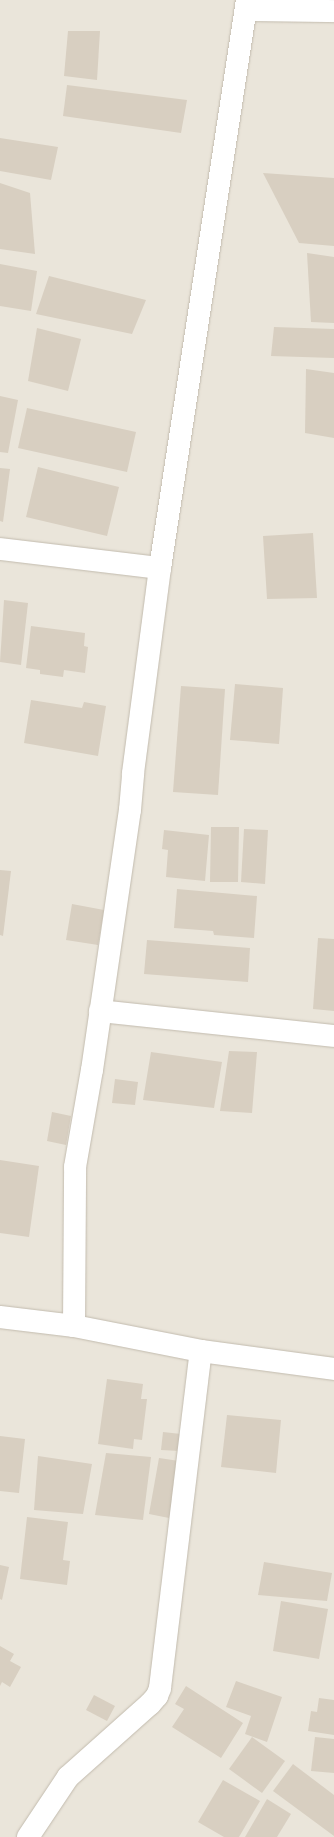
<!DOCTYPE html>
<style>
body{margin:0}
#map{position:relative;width:334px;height:1837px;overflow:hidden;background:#f6f3ec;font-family:"Open Sans",sans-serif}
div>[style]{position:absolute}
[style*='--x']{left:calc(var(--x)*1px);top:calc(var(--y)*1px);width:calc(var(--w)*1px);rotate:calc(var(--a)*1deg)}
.residential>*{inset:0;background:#eae5da}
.building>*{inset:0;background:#d8cfc1}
.roads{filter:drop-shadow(0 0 1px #c2bbae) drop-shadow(0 0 1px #c2bbae)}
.minor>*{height:22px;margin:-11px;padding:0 11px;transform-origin:11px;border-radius:11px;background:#fff}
span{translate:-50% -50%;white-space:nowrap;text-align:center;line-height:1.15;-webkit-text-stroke:4px #fff;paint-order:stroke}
</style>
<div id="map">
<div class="residential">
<div style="clip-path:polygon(0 0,334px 0,334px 1837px,0 1837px)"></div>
</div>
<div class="building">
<div style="clip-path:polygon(68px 31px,100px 31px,97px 80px,64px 76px)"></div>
<div style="clip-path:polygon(67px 85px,187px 100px,181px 133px,63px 116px)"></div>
<div style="clip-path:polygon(0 138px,58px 147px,51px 180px,0 171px)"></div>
<div style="clip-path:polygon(263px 173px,334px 178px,334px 246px,299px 243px)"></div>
<div style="clip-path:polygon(0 183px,30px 193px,35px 254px,0 249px)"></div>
<div style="clip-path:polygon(307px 253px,334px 257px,334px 323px,311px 322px)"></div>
<div style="clip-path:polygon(0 264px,37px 271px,31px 311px,0 306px)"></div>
<div style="clip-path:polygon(49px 276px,146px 300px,132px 334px,36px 314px)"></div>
<div style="clip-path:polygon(274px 327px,334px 329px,334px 358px,271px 356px)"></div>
<div style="clip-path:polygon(37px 328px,81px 339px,68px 391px,28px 381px)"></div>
<div style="clip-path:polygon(306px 369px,334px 373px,334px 438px,305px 433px)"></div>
<div style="clip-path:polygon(0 396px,18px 400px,8px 453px,0 452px)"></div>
<div style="clip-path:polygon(27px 408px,136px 432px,127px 472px,18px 448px)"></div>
<div style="clip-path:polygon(38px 467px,119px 487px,107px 536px,26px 517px)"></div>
<div style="clip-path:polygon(0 468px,10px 469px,3px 522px,0 521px)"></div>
<div style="clip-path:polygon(313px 533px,317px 598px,267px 599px,263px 536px)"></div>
<div style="clip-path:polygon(4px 600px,28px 603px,21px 665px,0 662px)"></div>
<div style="clip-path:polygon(31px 626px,85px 633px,84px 646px,88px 647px,85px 673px,64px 670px,63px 677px,40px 674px,40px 670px,26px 668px)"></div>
<div style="clip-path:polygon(235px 684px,283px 688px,279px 744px,230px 740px)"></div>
<div style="clip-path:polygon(181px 686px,225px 689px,218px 795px,173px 792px)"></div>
<div style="clip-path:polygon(31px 700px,82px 708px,84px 702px,106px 706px,98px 756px,24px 743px)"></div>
<div style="clip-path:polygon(211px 827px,239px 827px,238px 882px,210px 882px)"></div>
<div style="clip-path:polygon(244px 829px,268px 830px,265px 884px,241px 882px)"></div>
<div style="clip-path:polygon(164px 830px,209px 835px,205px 881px,166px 877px,168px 850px,162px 849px)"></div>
<div style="clip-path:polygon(0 870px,11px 871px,3px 936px,0 935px)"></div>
<div style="clip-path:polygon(177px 889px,257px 896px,254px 938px,214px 935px,213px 931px,174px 928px)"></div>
<div style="clip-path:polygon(72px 904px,104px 910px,98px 945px,66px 940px)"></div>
<div style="clip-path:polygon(318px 938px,334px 939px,334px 1011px,313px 1009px)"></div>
<div style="clip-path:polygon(147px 940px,250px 948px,248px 982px,144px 974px)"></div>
<div style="clip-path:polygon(229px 1051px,257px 1052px,252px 1113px,220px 1111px)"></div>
<div style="clip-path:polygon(151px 1052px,222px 1062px,214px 1108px,143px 1100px)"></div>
<div style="clip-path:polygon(115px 1079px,138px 1082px,135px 1105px,112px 1103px)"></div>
<div style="clip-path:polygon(52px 1112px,71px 1116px,66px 1145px,47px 1141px)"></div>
<div style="clip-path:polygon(0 1160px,39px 1166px,29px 1237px,0 1233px)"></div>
<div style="clip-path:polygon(107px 1379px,143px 1384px,141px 1399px,147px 1399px,142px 1440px,134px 1439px,133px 1449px,98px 1444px)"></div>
<div style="clip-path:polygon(227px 1415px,281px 1420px,276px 1473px,221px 1467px)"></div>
<div style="clip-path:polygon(163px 1432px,181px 1434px,180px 1451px,161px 1450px)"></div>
<div style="clip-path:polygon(0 1436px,25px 1439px,19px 1493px,0 1491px)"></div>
<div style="clip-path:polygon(106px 1453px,151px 1457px,143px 1520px,95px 1515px)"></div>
<div style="clip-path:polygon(38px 1456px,92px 1464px,83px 1514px,34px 1510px)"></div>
<div style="clip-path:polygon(159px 1458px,179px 1461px,169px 1518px,149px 1514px)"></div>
<div style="clip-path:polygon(27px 1517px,68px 1522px,63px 1560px,70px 1561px,67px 1585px,20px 1579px)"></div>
<div style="clip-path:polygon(264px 1562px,332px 1573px,327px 1601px,258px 1595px)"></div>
<div style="clip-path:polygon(0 1565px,9px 1567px,2px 1600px,0 1599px)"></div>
<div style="clip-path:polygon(281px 1601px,328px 1609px,319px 1659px,273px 1651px)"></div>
<div style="clip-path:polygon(0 1646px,14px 1654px,10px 1661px,21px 1667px,10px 1687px,2px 1682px,0 1686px)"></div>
<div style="clip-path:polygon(236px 1681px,282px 1697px,267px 1742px,245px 1734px,251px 1716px,226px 1707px)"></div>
<div style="clip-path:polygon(186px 1686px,243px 1723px,221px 1758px,172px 1727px,184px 1709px,175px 1704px)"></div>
<div style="clip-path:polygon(94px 1695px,115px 1706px,107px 1721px,86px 1710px)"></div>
<div style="clip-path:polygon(319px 1698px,334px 1700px,334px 1735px,308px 1731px,311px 1711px,317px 1712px)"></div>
<div style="clip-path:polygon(252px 1737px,285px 1761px,262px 1793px,229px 1769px)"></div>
<div style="clip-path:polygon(315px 1737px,334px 1739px,334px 1773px,311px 1771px)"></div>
<div style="clip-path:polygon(293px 1764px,334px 1795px,334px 1836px,273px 1791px)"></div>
<div style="clip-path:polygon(223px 1780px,260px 1801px,239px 1837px,224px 1837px,198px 1822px)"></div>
<div style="clip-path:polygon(267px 1799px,291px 1814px,277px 1837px,245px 1837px)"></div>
</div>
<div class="roads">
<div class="minor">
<div style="--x:246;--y:10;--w:88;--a:0.7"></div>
<div style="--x:0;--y:549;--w:161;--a:6.8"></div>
<div style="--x:100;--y:1011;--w:235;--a:6.1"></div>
<div style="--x:0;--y:1317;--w:75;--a:6.9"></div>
<div style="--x:74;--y:1326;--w:129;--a:11.1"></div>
<div style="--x:201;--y:1351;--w:134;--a:7.7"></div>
<div style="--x:74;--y:1326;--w:159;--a:-89.6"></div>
<div style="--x:75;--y:1167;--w:98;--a:-80.1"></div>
<div style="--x:92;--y:1070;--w:263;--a:-81.7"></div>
<div style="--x:130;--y:810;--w:37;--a:-85"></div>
<div style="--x:133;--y:773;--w:207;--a:-82.5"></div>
<div style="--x:160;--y:568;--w:575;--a:-81.29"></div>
<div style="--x:28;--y:1837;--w:72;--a:-56.3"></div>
<div style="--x:68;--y:1777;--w:110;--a:-41.7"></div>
<div style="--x:150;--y:1704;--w:11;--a:-49"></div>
<div style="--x:157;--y:1696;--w:9;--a:-69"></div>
<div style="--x:160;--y:1688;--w:339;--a:-83.1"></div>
</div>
</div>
</div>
